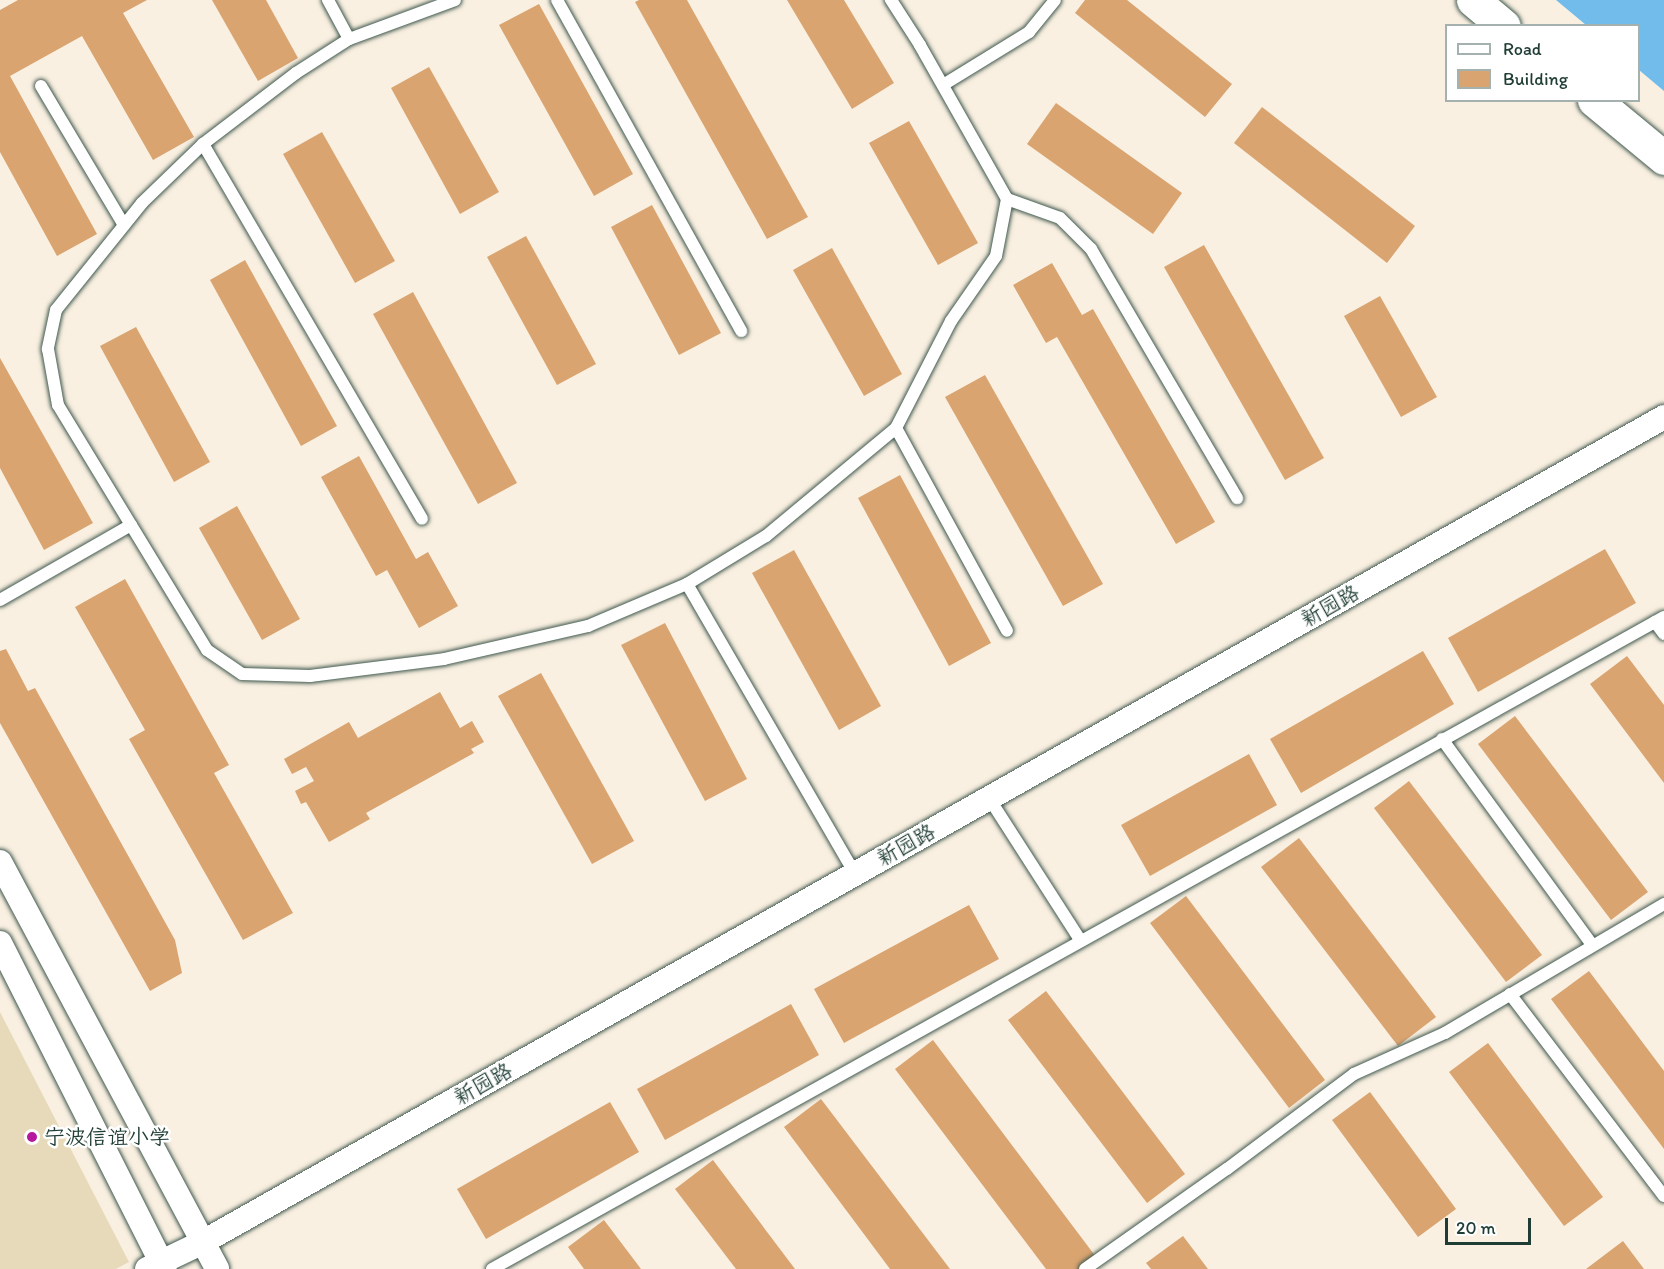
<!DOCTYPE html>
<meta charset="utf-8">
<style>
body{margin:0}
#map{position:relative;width:1664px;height:1269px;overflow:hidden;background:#f9f0e1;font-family:Itim,"LXGW WenKai TC",sans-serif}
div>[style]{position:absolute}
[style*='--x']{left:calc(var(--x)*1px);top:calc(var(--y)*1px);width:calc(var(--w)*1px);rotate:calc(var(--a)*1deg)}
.built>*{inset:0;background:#e7daba}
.water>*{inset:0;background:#72bceb}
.building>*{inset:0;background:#d9a470}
.roads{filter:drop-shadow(0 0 2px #40584e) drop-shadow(0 0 2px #40584e)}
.service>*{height:12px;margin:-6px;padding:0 6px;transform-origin:6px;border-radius:6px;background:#fff}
.minor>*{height:24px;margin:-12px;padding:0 12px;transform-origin:12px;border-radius:12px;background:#fff}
.secondary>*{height:33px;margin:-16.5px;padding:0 16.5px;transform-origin:16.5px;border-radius:16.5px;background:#fff}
.dots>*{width:16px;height:16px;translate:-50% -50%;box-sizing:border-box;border:3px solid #fff;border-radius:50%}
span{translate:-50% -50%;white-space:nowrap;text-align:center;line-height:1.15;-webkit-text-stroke:5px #fff;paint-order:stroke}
.street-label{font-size:21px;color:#1f3d34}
.poi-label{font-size:21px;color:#1f3d34}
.left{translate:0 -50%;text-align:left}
.legend{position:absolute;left:1445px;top:24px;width:195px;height:78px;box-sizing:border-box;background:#fff;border:2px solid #a5b1ae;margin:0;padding:8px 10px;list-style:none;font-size:18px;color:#1f3d34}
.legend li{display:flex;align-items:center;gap:12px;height:30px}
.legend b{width:30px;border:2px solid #a5b1ae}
.scale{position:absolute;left:1445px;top:1218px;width:86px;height:27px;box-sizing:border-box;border:3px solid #1f3d34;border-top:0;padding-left:8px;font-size:18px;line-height:21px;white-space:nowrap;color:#1f3d34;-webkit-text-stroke:4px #fff;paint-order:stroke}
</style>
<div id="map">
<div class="built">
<div style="clip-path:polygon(0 1012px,129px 1262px,116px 1269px,0 1269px)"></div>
</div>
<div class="water">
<div style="clip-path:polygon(1556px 0,1664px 0,1664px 91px,1639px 70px,1638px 26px,1586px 25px)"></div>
</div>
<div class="building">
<div style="clip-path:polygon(18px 0,147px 0,123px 13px,194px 137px,153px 160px,82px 36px,10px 76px,97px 234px,57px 256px,0 152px,0 10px)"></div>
<div style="clip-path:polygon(212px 0,266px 0,298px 58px,258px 81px)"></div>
<div style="clip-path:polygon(639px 0,687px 0,808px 217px,767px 239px,635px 2px)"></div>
<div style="clip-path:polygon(787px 0,844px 0,894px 83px,852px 109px)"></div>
<div style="clip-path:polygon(1085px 0,1127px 0,1232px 84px,1205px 117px,1075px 13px)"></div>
<div style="clip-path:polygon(539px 4px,633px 174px,594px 196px,499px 25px)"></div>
<div style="clip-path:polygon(429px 67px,499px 192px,460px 214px,391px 88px)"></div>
<div style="clip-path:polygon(1056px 103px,1182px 193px,1153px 234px,1027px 144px)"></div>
<div style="clip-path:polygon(1262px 107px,1415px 226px,1387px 263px,1234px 143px)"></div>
<div style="clip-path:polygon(909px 121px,978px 243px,938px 265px,869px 143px)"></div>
<div style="clip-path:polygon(322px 132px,395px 261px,355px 283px,283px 154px)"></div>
<div style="clip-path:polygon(652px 205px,721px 333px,679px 355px,611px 227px)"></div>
<div style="clip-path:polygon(526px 236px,596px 364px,557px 385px,487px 257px)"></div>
<div style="clip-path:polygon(1204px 245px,1324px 458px,1285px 480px,1164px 267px)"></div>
<div style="clip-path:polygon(832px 248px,902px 374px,864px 396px,793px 270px)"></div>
<div style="clip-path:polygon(245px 260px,337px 426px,301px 446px,210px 280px)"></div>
<div style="clip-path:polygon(1052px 263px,1082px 315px,1093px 309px,1215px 522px,1176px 544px,1057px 337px,1046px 343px,1013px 285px)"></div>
<div style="clip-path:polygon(413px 292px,517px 483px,478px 504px,373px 314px)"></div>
<div style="clip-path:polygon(1380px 296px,1437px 397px,1401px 417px,1344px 316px)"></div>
<div style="clip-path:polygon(136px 327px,210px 462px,174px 482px,100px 346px)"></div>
<div style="clip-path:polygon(0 358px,93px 523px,44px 550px,0 468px)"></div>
<div style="clip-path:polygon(985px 375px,1103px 584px,1063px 606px,945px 397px)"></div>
<div style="clip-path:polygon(359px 456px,416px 559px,428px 552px,458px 606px,419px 628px,387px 570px,376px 576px,321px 477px)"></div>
<div style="clip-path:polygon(900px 475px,991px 643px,949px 666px,858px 498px)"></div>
<div style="clip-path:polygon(237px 506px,300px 619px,262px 640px,199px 528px)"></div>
<div style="clip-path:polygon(1605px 549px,1636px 603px,1478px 692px,1448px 638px)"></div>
<div style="clip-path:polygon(794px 550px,881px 706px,839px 730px,752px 573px)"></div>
<div style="clip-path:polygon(125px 579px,229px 765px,214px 773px,293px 913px,243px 940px,129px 739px,145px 730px,75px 607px)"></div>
<div style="clip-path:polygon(665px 623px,747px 779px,705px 801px,621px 645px)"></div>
<div style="clip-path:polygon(6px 649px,28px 691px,35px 688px,175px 940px,182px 973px,150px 991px,0 723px,0 651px)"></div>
<div style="clip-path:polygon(1423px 651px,1454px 704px,1301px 793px,1270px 739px)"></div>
<div style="clip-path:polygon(1627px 656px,1664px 705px,1664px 783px,1590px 684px)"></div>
<div style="clip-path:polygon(541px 673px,634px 841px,592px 864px,498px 696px)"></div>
<div style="clip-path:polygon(440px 692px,460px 728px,472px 721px,484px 742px,471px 749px,474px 753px,366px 813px,370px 819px,329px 842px,306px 802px,301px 804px,295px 791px,314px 781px,306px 767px,292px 774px,284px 759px,349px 722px,358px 738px)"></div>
<div style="clip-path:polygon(1515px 716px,1648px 892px,1611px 920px,1478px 744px)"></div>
<div style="clip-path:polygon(1249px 754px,1277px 805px,1150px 876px,1121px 825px)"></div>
<div style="clip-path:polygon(1409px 781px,1542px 955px,1506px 982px,1374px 808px)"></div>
<div style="clip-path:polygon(1299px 838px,1436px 1017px,1398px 1046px,1261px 867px)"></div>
<div style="clip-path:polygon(1186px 896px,1325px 1080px,1289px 1108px,1150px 923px)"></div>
<div style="clip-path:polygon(969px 905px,999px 959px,844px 1043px,814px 989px)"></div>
<div style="clip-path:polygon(1589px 971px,1664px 1071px,1664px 1149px,1551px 999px)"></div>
<div style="clip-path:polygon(1046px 991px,1185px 1174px,1147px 1203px,1008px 1020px)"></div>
<div style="clip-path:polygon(791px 1004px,819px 1055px,665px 1140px,637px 1089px)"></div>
<div style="clip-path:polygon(933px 1040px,1096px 1257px,1081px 1269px,1046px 1269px,895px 1069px)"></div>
<div style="clip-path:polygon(1488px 1043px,1603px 1197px,1564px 1226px,1449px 1072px)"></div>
<div style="clip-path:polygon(1370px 1092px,1456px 1209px,1418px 1237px,1332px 1120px)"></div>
<div style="clip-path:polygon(821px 1099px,950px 1269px,890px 1269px,784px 1127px)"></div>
<div style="clip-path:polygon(610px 1102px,639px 1152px,486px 1239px,457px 1189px)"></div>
<div style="clip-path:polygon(713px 1160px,795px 1269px,736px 1269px,675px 1189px)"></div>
<div style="clip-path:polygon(604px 1220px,641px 1269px,584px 1269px,568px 1247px)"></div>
<div style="clip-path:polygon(1183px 1236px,1208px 1269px,1151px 1269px,1146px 1263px)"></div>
<div style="clip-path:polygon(1623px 1241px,1644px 1269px,1586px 1269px)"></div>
</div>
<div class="roads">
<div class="service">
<div style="--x:328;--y:0;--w:44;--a:61.7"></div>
<div style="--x:455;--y:0;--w:113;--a:159.8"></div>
<div style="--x:349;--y:39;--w:63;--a:147.3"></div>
<div style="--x:296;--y:73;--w:117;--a:142.6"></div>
<div style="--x:203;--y:144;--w:85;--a:136"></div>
<div style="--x:142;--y:203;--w:137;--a:128.8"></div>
<div style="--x:56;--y:310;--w:40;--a:102"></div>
<div style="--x:48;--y:349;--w:57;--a:79.9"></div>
<div style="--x:58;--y:405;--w:287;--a:58.7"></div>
<div style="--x:207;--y:650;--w:42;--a:34.4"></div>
<div style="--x:242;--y:674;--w:68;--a:1.7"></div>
<div style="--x:310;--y:676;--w:135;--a:-7.2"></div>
<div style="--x:444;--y:659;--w:148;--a:-12.9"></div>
<div style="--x:588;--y:626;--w:108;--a:-23"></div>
<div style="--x:687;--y:584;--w:92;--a:-31.3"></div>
<div style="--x:766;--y:536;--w:169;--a:-39.7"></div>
<div style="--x:896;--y:428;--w:120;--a:-62.8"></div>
<div style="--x:951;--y:321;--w:79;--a:-55.3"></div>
<div style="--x:996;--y:256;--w:58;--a:-79.1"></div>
<div style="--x:1007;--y:199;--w:177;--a:-119.5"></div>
<div style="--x:920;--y:45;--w:54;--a:-122.8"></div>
<div style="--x:557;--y:0;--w:379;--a:60.9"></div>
<div style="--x:943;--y:85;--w:101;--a:-31.6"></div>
<div style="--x:1029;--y:32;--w:41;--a:-50.9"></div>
<div style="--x:41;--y:86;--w:162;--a:59.2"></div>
<div style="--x:203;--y:144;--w:434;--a:59.7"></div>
<div style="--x:1007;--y:199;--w:56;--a:19.7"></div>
<div style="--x:1060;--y:218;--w:44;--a:45"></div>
<div style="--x:1091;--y:249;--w:289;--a:59.6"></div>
<div style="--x:896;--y:428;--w:231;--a:61.3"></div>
<div style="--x:687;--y:584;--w:335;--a:59.9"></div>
<div style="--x:0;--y:600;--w:151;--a:-29.8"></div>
<div style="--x:1655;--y:622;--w:15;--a:53"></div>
<div style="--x:1442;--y:739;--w:255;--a:53.9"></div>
<div style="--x:989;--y:798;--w:169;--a:57.3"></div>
<div style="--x:1510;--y:994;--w:254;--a:52.7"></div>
<div style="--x:492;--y:1269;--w:1341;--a:-29.09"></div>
<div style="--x:1085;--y:1269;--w:174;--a:-35.2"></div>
<div style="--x:1227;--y:1169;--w:159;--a:-36.8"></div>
<div style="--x:1354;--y:1074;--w:100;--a:-24.3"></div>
<div style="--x:1445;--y:1033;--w:254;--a:-30.5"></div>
</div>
<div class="minor">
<div style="--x:0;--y:862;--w:461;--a:61.9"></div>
<div style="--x:0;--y:943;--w:365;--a:63.2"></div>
<div style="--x:147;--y:1269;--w:62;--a:-25.7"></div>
<div style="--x:203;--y:1242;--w:1678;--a:-29.45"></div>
</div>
<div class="secondary">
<div style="--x:1473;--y:0;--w:40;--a:40"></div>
<div style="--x:1594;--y:100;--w:91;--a:39.6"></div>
</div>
</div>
<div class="dots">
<div style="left:32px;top:1137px;background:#b5179e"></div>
</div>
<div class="street-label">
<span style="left:1330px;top:606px;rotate:-29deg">新园路</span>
<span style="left:906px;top:845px;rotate:-29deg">新园路</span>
<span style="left:483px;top:1084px;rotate:-29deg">新园路</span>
</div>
<div class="poi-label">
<span class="left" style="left:44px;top:1137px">宁波信谊小学</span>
</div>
<ul class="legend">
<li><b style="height:8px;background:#fff"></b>Road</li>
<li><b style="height:16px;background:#d9a470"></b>Building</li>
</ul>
<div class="scale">20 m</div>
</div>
